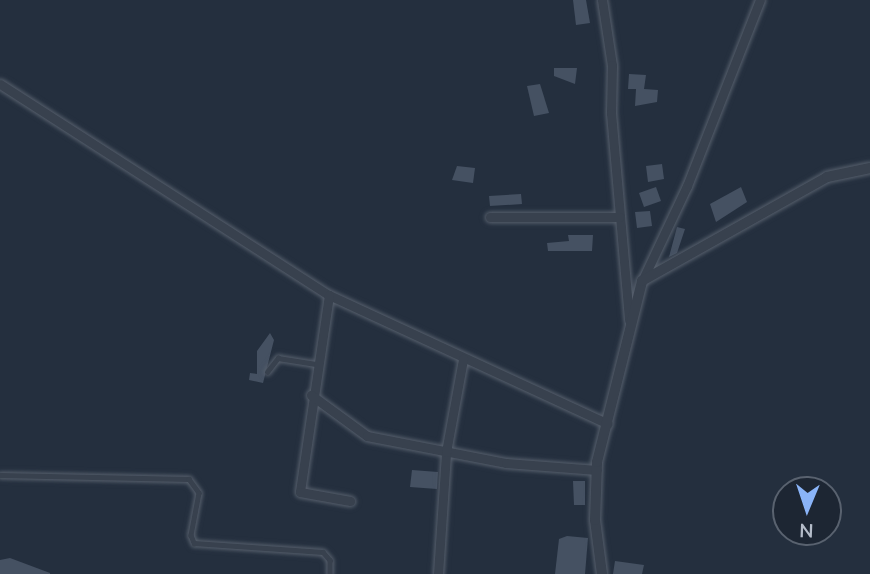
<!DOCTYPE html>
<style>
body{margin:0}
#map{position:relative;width:870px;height:574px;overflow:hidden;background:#242f3e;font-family:"Nunito Sans",sans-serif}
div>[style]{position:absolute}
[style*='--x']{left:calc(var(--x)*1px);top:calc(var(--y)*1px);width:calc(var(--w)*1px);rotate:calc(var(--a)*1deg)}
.building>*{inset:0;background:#455162}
.roads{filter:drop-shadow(0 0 2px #565f6c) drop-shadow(0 0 2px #565f6c)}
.service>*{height:4.5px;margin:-2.25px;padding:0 2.25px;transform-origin:2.25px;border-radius:2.25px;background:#38414e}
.minor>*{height:9px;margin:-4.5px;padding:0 4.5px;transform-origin:4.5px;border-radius:4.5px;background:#38414e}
.tertiary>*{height:10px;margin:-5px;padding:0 5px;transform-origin:5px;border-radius:5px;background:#38414e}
span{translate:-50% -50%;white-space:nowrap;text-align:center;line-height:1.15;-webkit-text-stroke:7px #1d2633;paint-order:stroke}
.north{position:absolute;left:772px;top:476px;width:70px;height:70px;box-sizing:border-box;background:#1d2633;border:2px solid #59626f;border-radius:50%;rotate:182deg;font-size:19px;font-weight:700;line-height:28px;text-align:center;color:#b4bcc9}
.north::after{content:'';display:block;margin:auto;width:24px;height:32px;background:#8ab4f8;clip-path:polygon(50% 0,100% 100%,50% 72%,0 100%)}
</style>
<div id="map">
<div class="building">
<div style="clip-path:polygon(573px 0,586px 0,590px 23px,576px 25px)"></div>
<div style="clip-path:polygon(554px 68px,577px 68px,575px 84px,554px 76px)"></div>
<div style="clip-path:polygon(629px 74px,646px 75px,644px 89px,658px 90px,657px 102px,635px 106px,636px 89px,628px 89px)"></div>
<div style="clip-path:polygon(540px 84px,549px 113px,534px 116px,527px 86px)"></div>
<div style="clip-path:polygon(662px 164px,664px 179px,648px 182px,646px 166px)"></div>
<div style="clip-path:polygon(457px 166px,475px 168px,473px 183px,452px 180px)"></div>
<div style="clip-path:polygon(656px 187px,661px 201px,644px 207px,639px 193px)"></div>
<div style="clip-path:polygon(741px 187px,747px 202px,716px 222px,710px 204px)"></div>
<div style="clip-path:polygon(521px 194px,522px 204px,490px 206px,489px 196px)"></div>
<div style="clip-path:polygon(650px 211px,652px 226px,637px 228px,635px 212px)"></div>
<div style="clip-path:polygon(677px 227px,685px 229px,677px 253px,669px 257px)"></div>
<div style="clip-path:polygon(568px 235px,593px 235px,592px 251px,548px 251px,547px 243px,569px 241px)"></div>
<div style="clip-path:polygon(270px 333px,274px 340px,263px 383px,249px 380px,250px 373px,257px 374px,257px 351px)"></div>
<div style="clip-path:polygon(412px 470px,438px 472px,437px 489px,410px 487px)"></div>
<div style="clip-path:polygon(573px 481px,585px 481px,585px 505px,574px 505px)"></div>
<div style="clip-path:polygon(567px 536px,588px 538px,585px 574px,555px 574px,559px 539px)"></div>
<div style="clip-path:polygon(10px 558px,50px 573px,50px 574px,0 574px,0 560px)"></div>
<div style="clip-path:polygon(615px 561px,644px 565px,642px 574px,613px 574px)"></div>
</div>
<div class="roads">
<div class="service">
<div style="--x:267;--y:372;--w:18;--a:-52"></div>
<div style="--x:278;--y:358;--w:38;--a:9"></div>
<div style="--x:0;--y:475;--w:189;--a:1.2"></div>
<div style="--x:189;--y:479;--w:17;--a:54"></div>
<div style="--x:199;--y:493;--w:43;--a:100.8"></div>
<div style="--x:191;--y:535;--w:9;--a:69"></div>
<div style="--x:194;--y:543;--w:129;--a:4"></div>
<div style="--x:323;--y:552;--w:11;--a:49"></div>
<div style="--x:330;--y:560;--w:14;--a:90"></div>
</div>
<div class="minor">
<div style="--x:602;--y:0;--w:66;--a:81.3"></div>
<div style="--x:612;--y:65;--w:48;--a:91.2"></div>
<div style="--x:611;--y:113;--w:208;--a:85"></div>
<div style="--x:0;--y:84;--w:391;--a:32.7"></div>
<div style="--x:329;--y:295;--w:307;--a:24.8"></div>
<div style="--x:490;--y:217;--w:129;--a:0"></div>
<div style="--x:642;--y:281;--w:105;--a:-64.7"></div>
<div style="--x:687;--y:186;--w:200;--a:-68.6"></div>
<div style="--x:329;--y:295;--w:199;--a:98.4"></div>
<div style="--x:300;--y:492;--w:51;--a:10.2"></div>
<div style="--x:311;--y:395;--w:69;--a:36.2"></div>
<div style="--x:367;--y:436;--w:142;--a:11"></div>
<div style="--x:506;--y:463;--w:91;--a:4.4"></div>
<div style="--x:438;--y:574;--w:122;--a:-86.2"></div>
<div style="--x:446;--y:452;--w:95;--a:-79.6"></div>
</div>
<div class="tertiary">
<div style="--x:602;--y:574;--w:54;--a:-97.4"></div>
<div style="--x:595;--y:520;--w:58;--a:-88"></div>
<div style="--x:597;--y:462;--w:187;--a:-76"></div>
<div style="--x:642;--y:281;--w:212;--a:-29.3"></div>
<div style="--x:827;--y:177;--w:44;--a:-11.8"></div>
</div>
</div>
<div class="north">N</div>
</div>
